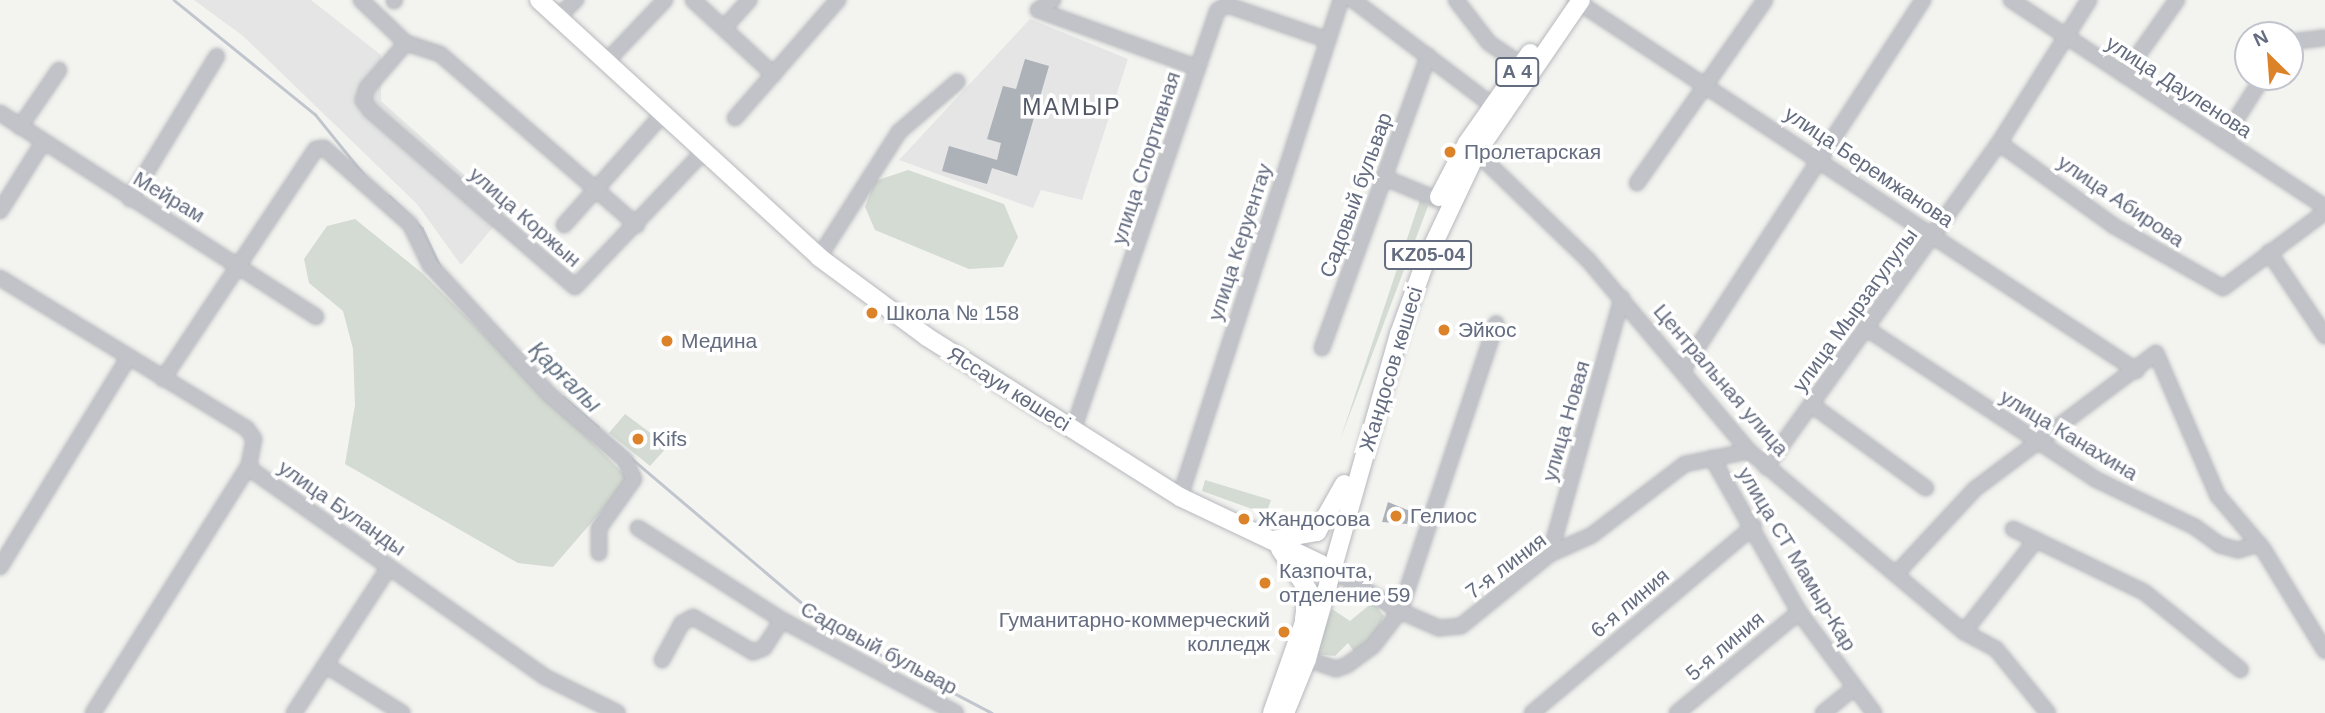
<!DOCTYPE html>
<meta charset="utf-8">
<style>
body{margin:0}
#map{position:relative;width:2325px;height:713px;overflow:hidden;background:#f3f4f0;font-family:Arial,sans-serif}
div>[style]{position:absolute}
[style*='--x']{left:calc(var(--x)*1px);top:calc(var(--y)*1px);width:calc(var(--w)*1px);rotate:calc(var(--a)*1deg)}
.built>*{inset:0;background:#e4e5e4}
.green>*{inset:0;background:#d3dbd2}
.stream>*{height:2.5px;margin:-1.25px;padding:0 1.25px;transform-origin:1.25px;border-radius:1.25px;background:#c1c6ce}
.building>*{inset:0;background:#adb1b8}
.roads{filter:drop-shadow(0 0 2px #b7b8bd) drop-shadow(0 0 2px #b7b8bd)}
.minor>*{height:14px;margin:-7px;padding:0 7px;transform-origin:7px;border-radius:7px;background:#c2c3c8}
.major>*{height:18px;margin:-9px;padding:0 9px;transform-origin:9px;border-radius:9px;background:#fff}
.dots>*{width:19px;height:19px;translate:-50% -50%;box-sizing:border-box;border:4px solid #fff;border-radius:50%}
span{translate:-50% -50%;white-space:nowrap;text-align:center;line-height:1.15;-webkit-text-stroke:7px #fff;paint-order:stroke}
.shield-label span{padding:2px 5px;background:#fff;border:2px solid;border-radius:5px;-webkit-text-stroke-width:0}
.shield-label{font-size:19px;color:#646c80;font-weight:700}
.street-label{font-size:21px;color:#646c80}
.poi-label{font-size:21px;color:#646c80}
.left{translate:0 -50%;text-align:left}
.right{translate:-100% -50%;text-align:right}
.neighbourhood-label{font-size:23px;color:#525866;letter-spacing:2px}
.water-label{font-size:23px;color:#657485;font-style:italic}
.north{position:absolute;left:2234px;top:21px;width:70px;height:70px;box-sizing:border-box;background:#fff;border:2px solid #c1c4cc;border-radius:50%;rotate:335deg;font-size:19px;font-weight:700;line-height:28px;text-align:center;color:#646c80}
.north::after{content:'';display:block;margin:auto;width:24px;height:32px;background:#dc8229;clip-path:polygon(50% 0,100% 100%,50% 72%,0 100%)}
</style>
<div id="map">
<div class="built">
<div style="clip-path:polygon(194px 0,311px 0,381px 55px,381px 101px,506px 212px,461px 265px,417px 204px,243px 36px)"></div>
<div style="clip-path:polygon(1030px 19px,1128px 59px,1082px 200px,1041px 190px,1033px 208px,899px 160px)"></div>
</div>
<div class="green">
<div style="clip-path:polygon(908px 170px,1004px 204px,1018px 237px,1003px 267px,969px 269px,875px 230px,865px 207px,875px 181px)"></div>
<div style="clip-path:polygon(1420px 200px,1428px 206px,1340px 440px)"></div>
<div style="clip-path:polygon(355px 219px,422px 273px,629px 479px,553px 567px,518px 563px,345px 464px,355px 405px,353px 349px,343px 311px,309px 283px,304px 259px,327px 226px)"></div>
<div style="clip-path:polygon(625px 414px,668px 446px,650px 466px,609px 433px)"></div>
<div style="clip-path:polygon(1205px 480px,1271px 500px,1266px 514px,1202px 491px)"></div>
<div style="clip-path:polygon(1373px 602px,1384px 616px,1374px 637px,1355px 653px,1348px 643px,1335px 656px,1315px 654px,1332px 609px,1350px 621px)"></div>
</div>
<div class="stream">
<div style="--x:174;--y:0;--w:181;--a:39"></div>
<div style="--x:315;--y:114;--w:80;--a:51.1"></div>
<div style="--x:389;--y:196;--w:46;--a:44.1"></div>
<div style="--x:422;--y:228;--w:42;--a:64.7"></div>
<div style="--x:563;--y:397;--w:46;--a:40.6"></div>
<div style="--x:631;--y:458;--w:266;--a:40.3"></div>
<div style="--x:834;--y:630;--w:178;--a:27.7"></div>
</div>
<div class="building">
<div style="clip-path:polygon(1025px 59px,1049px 66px,1017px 176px,992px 168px,987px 184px,942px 171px,949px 146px,997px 160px,1001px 143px,987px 139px,1003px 86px,1016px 89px)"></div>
<div style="clip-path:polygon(1388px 502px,1410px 511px,1407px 524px,1382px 522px)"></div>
</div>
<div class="roads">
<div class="minor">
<div style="--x:361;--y:0;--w:62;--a:43.7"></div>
<div style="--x:693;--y:0;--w:110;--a:42.8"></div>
<div style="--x:1353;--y:0;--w:176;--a:37.1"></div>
<div style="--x:1456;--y:0;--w:54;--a:52.5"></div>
<div style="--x:1489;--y:43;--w:40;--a:34"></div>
<div style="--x:1575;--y:0;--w:673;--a:33.43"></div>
<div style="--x:2011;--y:0;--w:376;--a:33.4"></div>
<div style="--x:394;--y:1;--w:1;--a:-45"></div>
<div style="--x:1038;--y:10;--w:170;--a:19.9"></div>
<div style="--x:1038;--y:10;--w:18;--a:-34"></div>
<div style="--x:556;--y:19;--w:28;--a:-44"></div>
<div style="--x:724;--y:28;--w:38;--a:-48"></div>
<div style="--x:2290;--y:42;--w:35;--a:-7"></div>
<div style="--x:406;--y:43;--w:60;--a:130.9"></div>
<div style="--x:367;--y:88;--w:13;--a:108"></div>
<div style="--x:363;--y:100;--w:14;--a:54"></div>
<div style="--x:371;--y:111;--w:269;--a:40.8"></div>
<div style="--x:575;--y:287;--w:186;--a:-46.5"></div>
<div style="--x:406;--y:43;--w:36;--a:18"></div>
<div style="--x:440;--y:54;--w:261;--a:41"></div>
<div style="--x:605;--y:63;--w:87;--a:-46.4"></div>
<div style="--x:2124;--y:75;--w:92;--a:-54.8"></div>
<div style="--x:0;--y:113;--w:376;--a:32.8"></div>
<div style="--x:735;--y:118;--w:157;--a:-48.9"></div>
<div style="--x:20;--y:127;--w:69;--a:-55.6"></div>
<div style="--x:2223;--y:140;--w:75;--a:-57.6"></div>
<div style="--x:1999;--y:143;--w:142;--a:35.8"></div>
<div style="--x:2114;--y:226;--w:125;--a:29.6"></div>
<div style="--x:2223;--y:288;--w:127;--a:-36.7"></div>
<div style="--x:1470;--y:146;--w:165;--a:44"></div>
<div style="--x:1589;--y:261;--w:248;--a:49.9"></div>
<div style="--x:1749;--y:451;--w:281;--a:40.1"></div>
<div style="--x:1964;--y:632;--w:36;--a:28"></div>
<div style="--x:1996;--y:649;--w:82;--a:50.9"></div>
<div style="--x:1385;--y:178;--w:57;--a:22.5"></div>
<div style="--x:1637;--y:183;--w:223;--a:-55"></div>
<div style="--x:130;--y:199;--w:167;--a:-58.7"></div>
<div style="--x:0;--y:211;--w:79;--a:-57.9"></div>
<div style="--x:564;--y:225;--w:147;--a:-48.3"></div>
<div style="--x:2269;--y:252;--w:101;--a:56.3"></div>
<div style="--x:819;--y:257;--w:148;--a:-57.4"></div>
<div style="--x:899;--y:132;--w:77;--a:-40.8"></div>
<div style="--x:0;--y:278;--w:289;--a:31.4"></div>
<div style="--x:247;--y:429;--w:12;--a:55"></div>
<div style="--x:254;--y:439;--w:26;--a:101"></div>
<div style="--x:249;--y:465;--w:7;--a:56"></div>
<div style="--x:253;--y:471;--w:357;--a:35.2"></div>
<div style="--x:545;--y:677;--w:81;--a:26.3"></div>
<div style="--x:1867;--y:329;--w:273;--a:33.3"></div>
<div style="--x:2095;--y:479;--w:111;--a:25.6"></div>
<div style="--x:2195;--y:527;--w:31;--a:36"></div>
<div style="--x:2220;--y:545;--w:19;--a:16"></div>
<div style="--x:2238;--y:550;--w:22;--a:-16"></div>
<div style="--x:1322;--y:348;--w:311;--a:-70"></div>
<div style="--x:1684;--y:368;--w:439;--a:-57"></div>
<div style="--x:163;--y:379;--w:276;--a:-56.4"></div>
<div style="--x:316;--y:149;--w:8;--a:-7"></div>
<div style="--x:324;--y:148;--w:115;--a:41.5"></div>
<div style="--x:410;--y:224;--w:46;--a:64"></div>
<div style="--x:430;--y:265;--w:174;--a:47.3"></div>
<div style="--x:548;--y:393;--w:102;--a:41"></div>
<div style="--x:625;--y:460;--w:21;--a:65"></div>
<div style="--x:634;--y:479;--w:60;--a:125.5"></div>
<div style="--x:599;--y:528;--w:25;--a:90"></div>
<div style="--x:1812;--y:405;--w:141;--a:36.1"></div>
<div style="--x:1073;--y:430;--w:444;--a:-71"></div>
<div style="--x:1218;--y:10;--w:10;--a:-29"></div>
<div style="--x:1227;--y:5;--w:107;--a:19.1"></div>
<div style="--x:1712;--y:458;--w:177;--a:60.5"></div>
<div style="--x:1799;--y:612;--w:126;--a:53.4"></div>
<div style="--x:1766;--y:467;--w:399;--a:-54.3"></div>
<div style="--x:1999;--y:143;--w:169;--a:-57.8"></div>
<div style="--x:1180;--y:497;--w:522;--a:-72.05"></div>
<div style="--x:638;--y:528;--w:171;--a:32.6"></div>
<div style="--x:782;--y:620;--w:33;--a:123"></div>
<div style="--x:764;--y:648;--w:12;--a:160"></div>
<div style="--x:753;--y:652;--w:69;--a:-149.7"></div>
<div style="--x:693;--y:617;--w:13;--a:151"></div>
<div style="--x:682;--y:623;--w:42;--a:118.4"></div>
<div style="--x:2013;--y:529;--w:145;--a:25.7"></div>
<div style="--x:2144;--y:592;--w:124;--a:38.8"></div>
<div style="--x:1550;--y:554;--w:266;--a:-74.3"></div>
<div style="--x:1325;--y:566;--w:87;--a:31"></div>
<div style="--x:1400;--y:611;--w:43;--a:23.6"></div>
<div style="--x:1439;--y:628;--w:22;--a:-5"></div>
<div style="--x:1461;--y:626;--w:114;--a:-39"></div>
<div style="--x:1550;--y:554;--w:46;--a:-24.3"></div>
<div style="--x:1592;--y:535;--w:117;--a:-37.4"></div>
<div style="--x:1685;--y:464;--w:65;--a:-11.5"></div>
<div style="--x:0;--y:567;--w:245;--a:-58.5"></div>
<div style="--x:1896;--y:574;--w:116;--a:-47.1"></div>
<div style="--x:1975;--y:489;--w:226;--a:-36.9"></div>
<div style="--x:2156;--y:353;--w:156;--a:66.6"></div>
<div style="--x:2218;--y:496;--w:70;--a:49.7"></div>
<div style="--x:2263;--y:549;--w:119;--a:58.7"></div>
<div style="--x:782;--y:620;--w:197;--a:28.1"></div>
<div style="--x:1964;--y:632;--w:117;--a:-52"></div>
<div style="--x:1307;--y:659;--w:31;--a:19"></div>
<div style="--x:1336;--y:669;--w:12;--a:-20"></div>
<div style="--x:1347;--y:665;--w:32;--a:-36"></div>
<div style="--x:1373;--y:646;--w:44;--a:-52.4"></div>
<div style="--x:1400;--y:611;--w:303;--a:-71.5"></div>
<div style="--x:327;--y:666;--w:89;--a:32.1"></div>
<div style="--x:93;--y:713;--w:293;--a:-57.8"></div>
<div style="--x:294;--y:713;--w:174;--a:-56.9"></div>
<div style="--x:1532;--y:713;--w:290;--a:-40.1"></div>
<div style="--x:1677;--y:713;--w:158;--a:-39.6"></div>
<div style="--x:1823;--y:713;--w:38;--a:-39"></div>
</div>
<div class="major">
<div style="--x:539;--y:0;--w:380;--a:42.5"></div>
<div style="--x:819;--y:257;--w:134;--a:36.5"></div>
<div style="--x:927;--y:337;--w:299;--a:32.3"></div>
<div style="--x:1180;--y:497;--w:156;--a:25.4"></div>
<div style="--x:1439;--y:197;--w:61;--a:-62.6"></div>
<div style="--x:1467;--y:143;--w:110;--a:-55"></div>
<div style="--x:1272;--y:540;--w:46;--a:-10.1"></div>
<div style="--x:1317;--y:532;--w:55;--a:-60.6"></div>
<div style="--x:1280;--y:549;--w:50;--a:55.7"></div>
<div style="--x:1308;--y:590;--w:30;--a:98"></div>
<div style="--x:1272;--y:713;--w:108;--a:-70.6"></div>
<div style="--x:1285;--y:713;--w:58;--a:-67.8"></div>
<div style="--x:1307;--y:659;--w:338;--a:-74.2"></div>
<div style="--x:1399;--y:334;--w:77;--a:-70.1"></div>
<div style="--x:1425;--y:262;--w:122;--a:-64.7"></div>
<div style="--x:1477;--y:152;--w:184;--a:-55.6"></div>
</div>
</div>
<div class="dots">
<div style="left:1450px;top:152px;background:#dc8229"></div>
<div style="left:872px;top:313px;background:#dc8229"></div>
<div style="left:1444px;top:330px;background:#dc8229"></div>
<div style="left:667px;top:341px;background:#dc8229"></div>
<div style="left:638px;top:439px;background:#dc8229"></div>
<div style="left:1396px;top:516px;background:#dc8229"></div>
<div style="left:1244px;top:519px;background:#dc8229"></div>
<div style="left:1265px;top:583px;background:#dc8229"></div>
<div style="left:1284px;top:632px;background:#dc8229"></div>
</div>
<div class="shield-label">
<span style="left:1517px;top:72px">А 4</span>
<span style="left:1428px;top:255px">KZ05-04</span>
</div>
<div class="street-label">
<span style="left:2179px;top:87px;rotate:33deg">улица Дауленова</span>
<span style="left:1146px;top:158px;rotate:-72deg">улица Спортивная</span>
<span style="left:1869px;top:167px;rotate:34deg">улица Беремжанова</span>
<span style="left:1356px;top:195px;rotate:-70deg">Садовый бульвар</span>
<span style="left:169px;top:197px;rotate:31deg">Мейрам</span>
<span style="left:2121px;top:201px;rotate:34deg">улица Абирова</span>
<span style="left:525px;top:217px;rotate:41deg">улица Коржын</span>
<span style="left:1240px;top:242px;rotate:-72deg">улица Керуентау</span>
<span style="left:1855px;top:310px;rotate:-54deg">улица Мырзагулулы</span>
<span style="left:1391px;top:369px;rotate:-73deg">Жандосов көшесі</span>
<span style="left:1721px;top:380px;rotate:49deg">Центральная улица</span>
<span style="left:1009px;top:389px;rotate:32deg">Яссауи көшесі</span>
<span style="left:1566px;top:421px;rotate:-74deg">улица Новая</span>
<span style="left:2069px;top:435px;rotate:31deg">улица Канахина</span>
<span style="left:342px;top:508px;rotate:35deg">улица Буланды</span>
<span style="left:1797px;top:559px;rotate:59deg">улица СТ Мамыр-Кар</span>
<span style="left:1506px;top:566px;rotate:-37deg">7-я линия</span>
<span style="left:1630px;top:603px;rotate:-40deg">6-я линия</span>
<span style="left:1725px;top:646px;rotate:-40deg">5-я линия</span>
<span style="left:879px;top:648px;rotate:28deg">Садовый бульвар</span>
</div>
<div class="poi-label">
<span class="left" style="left:1464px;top:152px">Пролетарская</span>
<span class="left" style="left:886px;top:313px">Школа № 158</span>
<span class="left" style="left:1458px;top:330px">Эйкос</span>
<span class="left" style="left:681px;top:341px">Медина</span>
<span class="left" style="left:652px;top:439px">Kifs</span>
<span class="left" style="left:1410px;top:516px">Гелиос</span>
<span class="left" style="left:1258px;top:519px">Жандосова</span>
<span class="left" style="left:1279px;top:583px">Казпочта,<br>отделение 59</span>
<span class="right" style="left:1270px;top:632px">Гуманитарно-коммерческий<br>колледж</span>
</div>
<div class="neighbourhood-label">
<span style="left:1072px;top:107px">МАМЫР</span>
</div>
<div class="water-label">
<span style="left:565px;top:377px;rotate:44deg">Қарғалы</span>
</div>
<div class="north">N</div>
</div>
